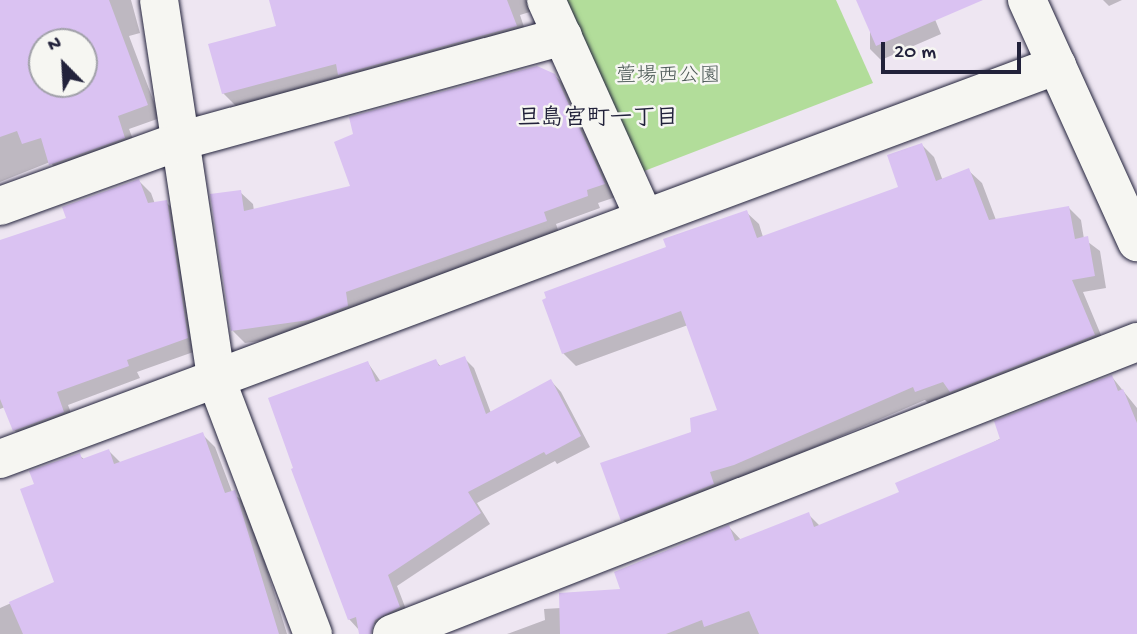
<!DOCTYPE html>
<meta charset="utf-8">
<style>
body{margin:0}
#map{position:relative;width:1137px;height:634px;overflow:hidden;background:#eee6f2;font-family:"Gochi Hand","Klee One",sans-serif}
div>[style]{position:absolute}
[style*='--x']{left:calc(var(--x)*1px);top:calc(var(--y)*1px);width:calc(var(--w)*1px);rotate:calc(var(--a)*1deg)}
.green>*{inset:0;background:#b2dd9a}
.shadow>*{inset:0;background:#0003}
.building>*{inset:0;background:#dac2f2}
.roads{filter:drop-shadow(0 0 2px #22223b) drop-shadow(0 0 2px #22223b)}
.street>*{height:38px;margin:-19px;padding:0 19px;transform-origin:19px;border-radius:19px;background:#f6f6f2}
.secondary>*{height:38px;margin:-19px;padding:0 19px;transform-origin:19px;border-radius:19px;background:#f6f6f2}
span{translate:-50% -50%;white-space:nowrap;text-align:center;line-height:1.15;-webkit-text-stroke:5px #f6f6f2;paint-order:stroke}
.park-label{font-size:21px;color:#4d5a58}
.neighbourhood-label{font-size:23px;color:#22223b;font-weight:700}
.north{position:absolute;left:28px;top:28px;width:70px;height:70px;box-sizing:border-box;background:#f6f6f2;border:2px solid #a1a1a9;border-radius:50%;rotate:336deg;font-size:19px;font-weight:700;line-height:28px;text-align:center;color:#22223b}
.north::after{content:'';display:block;margin:auto;width:24px;height:32px;background:#22223b;clip-path:polygon(50% 0,100% 100%,50% 72%,0 100%)}
.scale{position:absolute;left:881px;top:42px;width:140px;height:32px;box-sizing:border-box;border:4px solid #22223b;border-top:0;padding-left:9px;font-size:21px;line-height:24px;white-space:nowrap;color:#22223b;-webkit-text-stroke:5px #f6f6f2;paint-order:stroke}
</style>
<div id="map">
<div class="green">
<div style="clip-path:polygon(552px 0,836px 0,873px 83px,626px 178px)"></div>
</div>
<div class="shadow">
<div style="clip-path:polygon(evenodd,0 0,131px 0,140px 33px,129px 36px,160px 118px,129px 129px,137px 150px,63px 177px,50px 162px,0 182px,0 0,42px 42px,84px 42px,84px 84px,42px 84px,42px 42px)"></div>
<div style="clip-path:polygon(271px 0,530px 0,533px 11px,520px 15px,528px 39px,236px 106px,223px 93px,278px 27px)"></div>
<div style="clip-path:polygon(858px 0,927px 0,941px 34px,881px 60px,870px 49px,870px 27px)"></div>
<div style="clip-path:polygon(1103px 0,1122px 0,1109px 6px)"></div>
<div style="clip-path:polygon(554px 75px,568px 88px,616px 197px,598px 203px,600px 208px,556px 224px,559px 233px,358px 305px,360px 319px,323px 332px,245px 343px,233px 331px,240px 192px,253px 204px,254px 211px,352px 187px)"></div>
<div style="clip-path:polygon(922px 145px,934px 157px,943px 181px,969px 171px,982px 183px,996px 220px,1069px 208px,1081px 220px,1084px 239px,1100px 251px,1106px 288px,1083px 292px,1106px 347px,929px 404px,925px 400px,746px 477px,721px 484px,725px 497px,635px 532px,623px 520px,719px 411px,688px 325px,576px 366px,563px 353px,668px 248px,746px 212px,759px 224px,763px 237px,900px 188px)"></div>
<div style="clip-path:polygon(139px 181px,151px 193px,155px 204px,166px 202px,178px 214px,199px 350px,137px 372px,140px 378px,68px 405px,75px 424px,27px 442px,14px 430px,5px 407px,0 409px,0 247px,68px 219px)"></div>
<div style="clip-path:polygon(464px 358px,474px 368px,491px 413px,551px 381px,561px 392px,590px 447px,557px 464px,555px 461px,477px 503px,490px 524px,397px 586px,407px 612px,359px 630px,349px 619px,368px 363px,381px 382px,436px 361px,441px 367px)"></div>
<div style="clip-path:polygon(1112px 377px,1137px 408px,1137px 634px,507px 634px,545px 620px,544px 609px,561px 608px,623px 591px,729px 527px,741px 540px,808px 514px,820px 526px,901px 493px)"></div>
<div style="clip-path:polygon(202px 434px,215px 447px,232px 492px,247px 505px,287px 634px,0 634px,0 608px,56px 583px,37px 485px,79px 455px,85px 460px,109px 451px,121px 463px)"></div>
</div>
<div class="building">
<div style="clip-path:polygon(evenodd,0 0,109px 0,148px 105px,118px 116px,125px 138px,49px 165px,41px 138px,22px 144px,17px 131px,0 137px,0 0,42px 42px,84px 42px,84px 84px,42px 84px,42px 42px)"></div>
<div style="clip-path:polygon(269px 0,507px 0,517px 26px,338px 75px,336px 64px,222px 94px,208px 44px,276px 26px)"></div>
<div style="clip-path:polygon(856px 0,983px 0,876px 46px)"></div>
<div style="clip-path:polygon(537px 66px,555px 74px,605px 184px,587px 190px,588px 196px,544px 212px,547px 221px,346px 292px,348px 306px,309px 320px,231px 331px,210px 194px,241px 190px,244px 211px,350px 186px,334px 142px,353px 134px,349px 117px)"></div>
<div style="clip-path:polygon(922px 143px,936px 181px,969px 168px,989px 220px,1069px 206px,1075px 239px,1088px 236px,1095px 276px,1072px 280px,1095px 335px,950px 392px,943px 382px,915px 392px,913px 387px,734px 465px,710px 472px,714px 484px,621px 521px,600px 463px,691px 432px,690px 418px,717px 410px,681px 311px,562px 354px,542px 300px,546px 298px,544px 292px,666px 247px,663px 239px,747px 210px,757px 238px,898px 187px,887px 155px)"></div>
<div style="clip-path:polygon(139px 179px,148px 203px,167px 200px,188px 338px,127px 360px,129px 366px,57px 392px,64px 412px,13px 431px,0 399px,0 240px,66px 218px,62px 207px)"></div>
<div style="clip-path:polygon(465px 356px,486px 414px,551px 379px,581px 436px,546px 455px,544px 452px,468px 492px,481px 513px,388px 575px,400px 607px,375px 620px,371px 634px,359px 634px,356px 617px,348px 620px,291px 469px,293px 468px,268px 398px,368px 361px,376px 382px,436px 359px,439px 366px)"></div>
<div style="clip-path:polygon(1112px 375px,1118px 391px,1123px 389px,1137px 423px,1137px 634px,759px 634px,749px 611px,704px 627px,702px 620px,666px 634px,560px 634px,559px 593px,620px 589px,614px 572px,729px 525px,735px 541px,809px 512px,814px 527px,899px 492px,895px 483px,1000px 439px,994px 421px)"></div>
<div style="clip-path:polygon(203px 432px,225px 493px,235px 490px,279px 634px,23px 634px,9px 602px,54px 582px,20px 489px,34px 484px,29px 471px,80px 453px,82px 459px,109px 449px,114px 464px)"></div>
</div>
<div class="roads">
<div class="street">
<div style="--x:159;--y:0;--w:383;--a:81.4"></div>
<div style="--x:216;--y:379;--w:273;--a:69.2"></div>
<div style="--x:546;--y:0;--w:238;--a:65.7"></div>
<div style="--x:0;--y:206;--w:191;--a:-19.9"></div>
<div style="--x:180;--y:141;--w:397;--a:-15.3"></div>
<div style="--x:0;--y:459;--w:1128;--a:-20.44"></div>
<div style="--x:392;--y:634;--w:800;--a:-21.4"></div>
</div>
<div class="secondary">
<div style="--x:1027;--y:0;--w:266;--a:65.6"></div>
</div>
</div>
<div class="park-label">
<span style="left:668px;top:78px">萱場西公園</span>
</div>
<div class="neighbourhood-label">
<span style="left:598px;top:120px">旦島宮町一丁目</span>
</div>
<div class="north">N</div>
<div class="scale">20 m</div>
</div>
